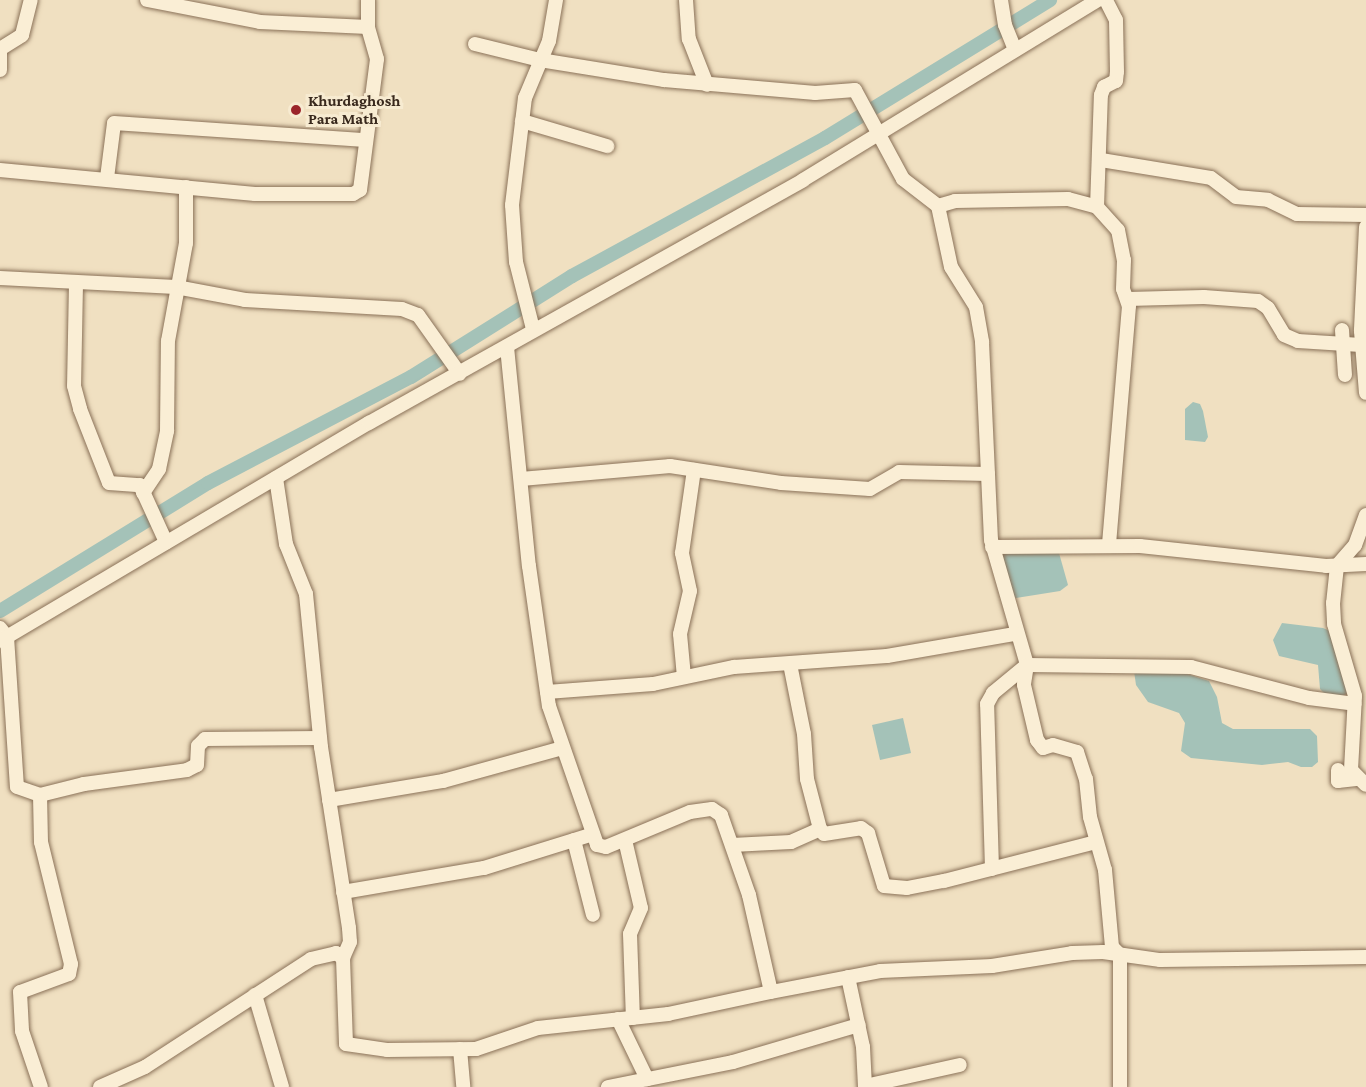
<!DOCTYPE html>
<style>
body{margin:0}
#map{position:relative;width:1366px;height:1087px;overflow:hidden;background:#f0e0c1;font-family:"Crimson Pro",serif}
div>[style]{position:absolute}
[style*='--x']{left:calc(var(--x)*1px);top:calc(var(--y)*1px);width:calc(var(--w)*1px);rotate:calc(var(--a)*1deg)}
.water>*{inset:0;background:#a4c2b8}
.canal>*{height:14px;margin:-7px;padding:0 7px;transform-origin:7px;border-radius:7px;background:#a4c2b8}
.roads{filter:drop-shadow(0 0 2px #8a7158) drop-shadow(0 0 2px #8a7158)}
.minor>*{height:14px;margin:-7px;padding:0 7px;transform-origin:7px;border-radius:7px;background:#faeed5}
.dots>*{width:16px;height:16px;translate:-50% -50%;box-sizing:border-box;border:3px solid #f7ebd1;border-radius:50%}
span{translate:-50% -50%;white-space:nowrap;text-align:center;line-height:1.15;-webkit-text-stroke:6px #f7ebd1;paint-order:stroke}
.poi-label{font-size:16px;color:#39291d;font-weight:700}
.left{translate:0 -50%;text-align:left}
</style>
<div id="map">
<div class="water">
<div style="clip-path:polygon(1193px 402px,1200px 404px,1203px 411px,1208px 437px,1205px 442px,1185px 440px,1185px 409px)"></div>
<div style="clip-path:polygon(1002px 550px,1059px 553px,1068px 585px,1060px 591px,1016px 598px,1010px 595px)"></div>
<div style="clip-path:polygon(1282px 623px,1323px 628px,1337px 634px,1347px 693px,1342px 697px,1327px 696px,1320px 689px,1318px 665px,1279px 656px,1273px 640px)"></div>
<div style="clip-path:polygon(1134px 671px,1187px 674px,1209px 681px,1217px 697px,1222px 723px,1233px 729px,1310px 729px,1317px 736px,1318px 762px,1312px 767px,1301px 767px,1288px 762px,1262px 765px,1191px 758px,1181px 751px,1185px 723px,1179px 713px,1148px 702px,1136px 685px)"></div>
<div style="clip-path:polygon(903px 718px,911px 753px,880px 760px,872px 725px)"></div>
</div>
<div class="canal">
<div style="--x:0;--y:611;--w:244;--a:-31.6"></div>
<div style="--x:208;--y:483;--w:229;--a:-27.6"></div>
<div style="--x:411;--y:377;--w:190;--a:-32.1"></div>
<div style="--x:572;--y:276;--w:288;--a:-28.6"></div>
<div style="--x:825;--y:138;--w:264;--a:-31.5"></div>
</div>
<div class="roads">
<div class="minor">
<div style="--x:147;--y:0;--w:115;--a:11"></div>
<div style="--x:260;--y:22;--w:108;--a:2.7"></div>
<div style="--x:686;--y:0;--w:39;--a:86"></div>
<div style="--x:689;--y:39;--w:49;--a:68.6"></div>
<div style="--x:1001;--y:0;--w:25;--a:81"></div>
<div style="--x:1005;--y:25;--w:27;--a:68"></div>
<div style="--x:475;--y:44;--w:67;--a:13.8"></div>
<div style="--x:540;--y:60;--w:126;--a:9.2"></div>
<div style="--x:664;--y:80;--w:152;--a:4.9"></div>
<div style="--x:815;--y:93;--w:40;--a:-4.3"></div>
<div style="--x:855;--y:90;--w:101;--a:61.7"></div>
<div style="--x:903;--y:179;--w:44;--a:37.6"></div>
<div style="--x:938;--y:206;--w:62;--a:78"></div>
<div style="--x:951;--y:267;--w:47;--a:58"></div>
<div style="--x:976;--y:307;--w:36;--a:80"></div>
<div style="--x:982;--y:342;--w:198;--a:87.4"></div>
<div style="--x:991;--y:540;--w:130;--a:73.9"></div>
<div style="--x:1027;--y:665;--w:164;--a:0.7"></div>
<div style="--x:1191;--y:667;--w:122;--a:14.7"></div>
<div style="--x:1309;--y:698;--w:46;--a:7.4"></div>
<div style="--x:0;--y:70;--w:21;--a:-90"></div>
<div style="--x:0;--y:49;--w:26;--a:-32"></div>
<div style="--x:22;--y:35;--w:36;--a:-76"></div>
<div style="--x:522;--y:121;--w:89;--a:16.4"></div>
<div style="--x:1101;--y:160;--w:111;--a:9.3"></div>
<div style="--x:1211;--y:178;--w:31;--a:37"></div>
<div style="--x:1236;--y:197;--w:32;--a:5"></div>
<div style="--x:1268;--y:200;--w:32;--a:26"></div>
<div style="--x:1297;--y:214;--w:69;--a:0.8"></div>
<div style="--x:0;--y:170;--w:256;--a:5.4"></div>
<div style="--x:255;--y:194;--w:98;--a:0"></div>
<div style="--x:353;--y:194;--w:8;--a:-30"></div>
<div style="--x:360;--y:190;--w:132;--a:-82.6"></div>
<div style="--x:377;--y:59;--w:33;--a:-106"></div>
<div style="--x:368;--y:27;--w:27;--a:-90"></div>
<div style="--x:107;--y:178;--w:55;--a:-82.7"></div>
<div style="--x:114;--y:123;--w:252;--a:3.9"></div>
<div style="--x:938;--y:206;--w:18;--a:-16"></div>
<div style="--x:955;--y:201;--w:113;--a:-1"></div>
<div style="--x:1068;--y:199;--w:30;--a:15"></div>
<div style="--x:1097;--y:207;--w:31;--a:48"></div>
<div style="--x:1118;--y:230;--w:31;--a:79"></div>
<div style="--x:1124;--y:260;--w:29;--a:92"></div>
<div style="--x:1123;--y:289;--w:18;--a:71"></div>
<div style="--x:1129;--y:306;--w:240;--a:94.8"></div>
<div style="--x:1097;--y:207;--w:112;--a:-88"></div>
<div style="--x:1101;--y:95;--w:9;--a:-69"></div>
<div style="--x:1104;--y:87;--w:13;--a:-27"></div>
<div style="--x:1116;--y:81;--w:9;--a:-84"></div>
<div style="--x:1117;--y:72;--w:52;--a:-91.1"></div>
<div style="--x:1116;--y:20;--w:22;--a:-117"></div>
<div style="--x:1366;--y:227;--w:104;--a:92.8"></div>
<div style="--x:1361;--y:331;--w:62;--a:85.4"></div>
<div style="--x:0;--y:278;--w:176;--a:2.9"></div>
<div style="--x:176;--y:287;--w:70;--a:10.7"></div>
<div style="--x:245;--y:300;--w:157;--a:3.3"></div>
<div style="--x:402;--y:309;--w:17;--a:21"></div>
<div style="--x:418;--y:315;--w:72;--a:54.6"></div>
<div style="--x:76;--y:284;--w:102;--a:91.1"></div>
<div style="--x:74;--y:386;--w:24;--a:75"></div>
<div style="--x:80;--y:409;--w:79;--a:68.6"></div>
<div style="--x:109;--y:483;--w:31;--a:4"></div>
<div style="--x:140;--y:485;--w:63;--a:65.5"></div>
<div style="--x:1128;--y:299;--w:76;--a:-1.5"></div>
<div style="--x:1204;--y:297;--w:54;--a:4.2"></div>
<div style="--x:1258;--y:301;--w:12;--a:35"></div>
<div style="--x:1268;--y:308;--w:31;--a:59"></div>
<div style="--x:1284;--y:335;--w:15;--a:23"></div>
<div style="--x:1298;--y:341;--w:63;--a:3.6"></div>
<div style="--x:533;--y:329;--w:69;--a:-104.2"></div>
<div style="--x:516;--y:262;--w:57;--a:-94"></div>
<div style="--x:512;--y:205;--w:108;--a:-83.1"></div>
<div style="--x:525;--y:98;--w:62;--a:-67.2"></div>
<div style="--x:549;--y:41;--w:42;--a:-80.3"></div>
<div style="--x:1342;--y:330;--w:45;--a:86.2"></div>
<div style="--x:507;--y:347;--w:220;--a:84.3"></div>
<div style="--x:529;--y:566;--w:141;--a:81.9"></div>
<div style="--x:549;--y:706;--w:147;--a:70.9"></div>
<div style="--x:597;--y:845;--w:9;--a:13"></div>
<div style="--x:606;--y:847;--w:91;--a:-22.6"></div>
<div style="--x:690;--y:812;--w:22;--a:-8"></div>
<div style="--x:712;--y:809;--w:11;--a:34"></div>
<div style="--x:721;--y:815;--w:85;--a:70.7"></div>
<div style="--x:749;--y:895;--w:99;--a:77.2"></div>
<div style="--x:771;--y:992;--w:111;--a:-10.9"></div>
<div style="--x:880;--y:971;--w:112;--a:-2.6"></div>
<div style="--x:992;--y:966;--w:81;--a:-9.2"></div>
<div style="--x:1072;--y:953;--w:31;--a:-2"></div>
<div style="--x:1103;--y:952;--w:58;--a:8"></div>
<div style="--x:1160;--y:960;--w:206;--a:-0.8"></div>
<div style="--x:276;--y:478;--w:67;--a:81.4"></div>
<div style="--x:286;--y:544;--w:54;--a:68.2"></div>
<div style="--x:306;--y:594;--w:154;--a:84.4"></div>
<div style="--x:321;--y:747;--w:183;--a:81.2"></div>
<div style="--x:349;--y:928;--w:14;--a:86"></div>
<div style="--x:350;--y:942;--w:17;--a:114"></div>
<div style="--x:343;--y:958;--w:86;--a:88"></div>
<div style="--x:346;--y:1044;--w:41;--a:8.3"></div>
<div style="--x:387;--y:1050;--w:89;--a:-0.6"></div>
<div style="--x:476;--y:1049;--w:65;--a:-18.7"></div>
<div style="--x:538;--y:1028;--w:131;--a:-6.1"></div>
<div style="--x:668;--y:1014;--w:105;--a:-12.1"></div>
<div style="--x:521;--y:479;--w:150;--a:-5"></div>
<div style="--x:670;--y:466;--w:112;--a:8.7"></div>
<div style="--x:781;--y:483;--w:89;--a:3.9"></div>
<div style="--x:870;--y:489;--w:34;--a:-30"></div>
<div style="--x:899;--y:472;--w:89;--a:1.3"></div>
<div style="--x:143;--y:493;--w:29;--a:-56"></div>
<div style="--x:159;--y:469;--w:39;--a:-78"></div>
<div style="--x:167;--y:431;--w:90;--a:-89.4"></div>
<div style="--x:168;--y:341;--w:100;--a:-79.6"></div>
<div style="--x:186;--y:243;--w:56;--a:-90"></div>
<div style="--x:1366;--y:515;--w:32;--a:110"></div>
<div style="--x:1355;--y:545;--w:28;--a:131"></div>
<div style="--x:1337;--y:566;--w:37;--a:96"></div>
<div style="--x:1333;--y:603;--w:21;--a:87"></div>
<div style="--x:1334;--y:624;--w:75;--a:73.7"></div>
<div style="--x:1355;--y:696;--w:74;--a:93.1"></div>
<div style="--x:1351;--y:770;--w:21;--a:45"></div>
<div style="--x:992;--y:547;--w:148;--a:-0.4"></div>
<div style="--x:1140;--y:546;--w:187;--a:6.1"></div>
<div style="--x:1326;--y:566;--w:40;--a:-2.9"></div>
<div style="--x:0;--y:628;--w:11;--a:52"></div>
<div style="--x:7;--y:637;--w:150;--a:86.2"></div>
<div style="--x:17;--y:787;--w:24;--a:19"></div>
<div style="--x:40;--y:795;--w:47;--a:88.8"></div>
<div style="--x:41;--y:842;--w:126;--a:76.2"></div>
<div style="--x:71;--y:964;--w:10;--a:101"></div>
<div style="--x:69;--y:974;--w:52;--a:159.8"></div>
<div style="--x:20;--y:992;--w:39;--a:87"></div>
<div style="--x:22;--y:1031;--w:59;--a:71.3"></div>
<div style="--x:0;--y:641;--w:429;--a:-30.6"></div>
<div style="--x:369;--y:423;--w:497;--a:-29.2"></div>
<div style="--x:803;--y:180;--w:346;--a:-31.4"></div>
<div style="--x:790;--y:664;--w:71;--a:78.7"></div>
<div style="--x:804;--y:734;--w:45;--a:86.2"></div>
<div style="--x:807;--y:779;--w:52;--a:75.4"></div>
<div style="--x:820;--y:829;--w:6;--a:51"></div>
<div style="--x:824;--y:834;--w:37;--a:-9"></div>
<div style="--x:861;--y:828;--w:9;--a:36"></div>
<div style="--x:868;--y:833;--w:55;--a:73.2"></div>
<div style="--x:884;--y:886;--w:23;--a:5"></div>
<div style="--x:907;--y:888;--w:38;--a:-11"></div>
<div style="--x:944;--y:881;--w:157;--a:-14.4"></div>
<div style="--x:1027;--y:665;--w:20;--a:99"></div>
<div style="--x:1024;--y:685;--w:57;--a:76.7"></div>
<div style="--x:1037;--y:740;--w:10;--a:53"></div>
<div style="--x:1043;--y:748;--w:10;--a:-17"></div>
<div style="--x:1053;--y:745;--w:25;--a:16"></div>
<div style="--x:1077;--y:752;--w:28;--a:72"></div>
<div style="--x:1086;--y:779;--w:38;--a:84"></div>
<div style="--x:1090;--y:817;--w:55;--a:74.2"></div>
<div style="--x:1105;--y:870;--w:77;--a:84.8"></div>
<div style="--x:1112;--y:947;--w:11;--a:45"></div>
<div style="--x:1120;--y:955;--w:132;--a:90"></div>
<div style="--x:684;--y:677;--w:43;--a:-95.3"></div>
<div style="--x:680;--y:634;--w:44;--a:-76.9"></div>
<div style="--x:690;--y:591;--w:39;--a:-102"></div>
<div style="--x:682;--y:553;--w:84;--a:-81.8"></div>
<div style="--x:547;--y:692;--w:106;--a:-4.3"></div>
<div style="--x:653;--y:684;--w:83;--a:-11.9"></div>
<div style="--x:734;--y:667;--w:153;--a:-4.1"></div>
<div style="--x:887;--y:656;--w:130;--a:-9.8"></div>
<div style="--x:1338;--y:770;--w:11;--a:90"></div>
<div style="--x:1338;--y:781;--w:18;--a:-6"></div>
<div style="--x:40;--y:795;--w:45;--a:-14"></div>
<div style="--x:84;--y:784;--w:104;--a:-7.7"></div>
<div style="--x:187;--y:770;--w:11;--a:-27"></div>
<div style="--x:197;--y:765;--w:19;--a:-87"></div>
<div style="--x:198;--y:746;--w:10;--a:-45"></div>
<div style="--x:205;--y:739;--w:115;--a:-0.5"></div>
<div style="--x:329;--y:800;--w:116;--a:-9.5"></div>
<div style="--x:443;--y:781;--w:123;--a:-15.5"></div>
<div style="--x:574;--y:840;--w:77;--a:75.8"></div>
<div style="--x:625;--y:840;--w:70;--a:76.8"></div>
<div style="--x:641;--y:908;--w:28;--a:113"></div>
<div style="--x:630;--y:934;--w:84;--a:88"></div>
<div style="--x:732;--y:845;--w:59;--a:-2.9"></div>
<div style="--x:791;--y:842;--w:32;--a:-24"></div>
<div style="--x:992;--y:869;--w:165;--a:-91.7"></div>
<div style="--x:987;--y:704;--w:13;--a:-61"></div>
<div style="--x:993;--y:693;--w:44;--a:-39.5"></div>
<div style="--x:343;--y:892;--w:143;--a:-9.7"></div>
<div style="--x:484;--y:868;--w:114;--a:-17.3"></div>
<div style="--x:848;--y:977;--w:72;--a:77.9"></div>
<div style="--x:863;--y:1047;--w:40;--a:87.1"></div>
<div style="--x:255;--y:995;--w:96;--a:73.6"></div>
<div style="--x:618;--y:1019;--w:67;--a:64.2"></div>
<div style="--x:460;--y:1049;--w:38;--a:85"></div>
<div style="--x:865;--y:1086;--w:97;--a:-12.5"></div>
<div style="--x:100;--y:1087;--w:49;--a:-24"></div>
<div style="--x:145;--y:1067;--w:198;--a:-33"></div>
<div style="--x:311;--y:959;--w:26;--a:-13"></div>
<div style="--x:336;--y:953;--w:9;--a:36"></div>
<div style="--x:608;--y:1087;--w:127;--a:-11.3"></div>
<div style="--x:733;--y:1062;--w:131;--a:-16.4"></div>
</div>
</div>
<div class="dots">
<div style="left:296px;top:110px;background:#9b252a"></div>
</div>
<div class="poi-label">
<span class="left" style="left:308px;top:110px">Khurdaghosh<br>Para Math</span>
</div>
</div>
